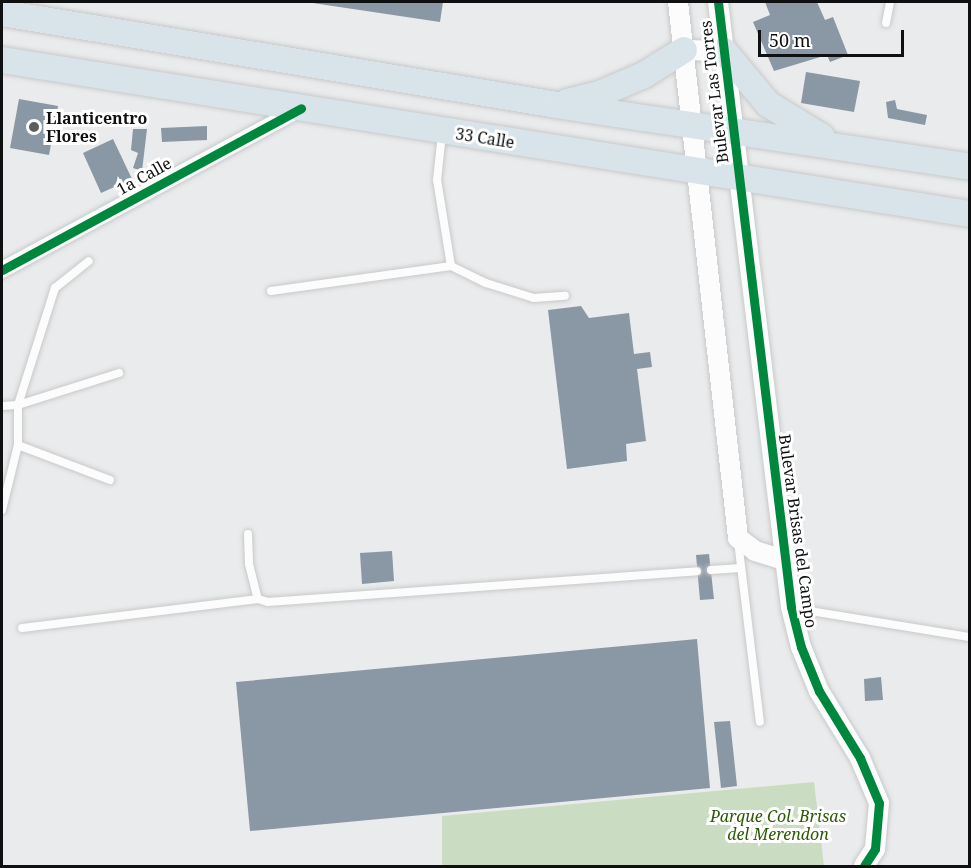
<!DOCTYPE html>
<style>
body{margin:0}
#map{position:relative;width:971px;height:868px;overflow:hidden;background:#eaebec;font-family:"Noto Serif",serif}
div>[style]{position:absolute}
[style*='--x']{left:calc(var(--x)*1px);top:calc(var(--y)*1px);width:calc(var(--w)*1px);rotate:calc(var(--a)*1deg)}
.green>*{inset:0;background:#caddc2}
.building>*{inset:0;background:#8a97a4}
.roads{filter:drop-shadow(0 0 2px #c8c9ca) drop-shadow(0 0 2px #c8c9ca)}
.service>*{height:8px;margin:-4px;padding:0 4px;transform-origin:4px;border-radius:4px;background:#fcfcfc}
.minor>*{height:16px;margin:-8px;padding:0 8px;transform-origin:8px;border-radius:8px;background:#fcfcfc}
.tertiary>*{height:20px;margin:-10px;padding:0 10px;transform-origin:10px;border-radius:10px;background:#fcfcfc}
.primary>*{height:26px;margin:-13px;padding:0 13px;transform-origin:13px;border-radius:13px;background:#d9e4ea}
.cycleway>*{height:9px;margin:-4.5px;padding:0 4.5px;transform-origin:4.5px;border-radius:4.5px;background:#00873e}
.dots>*{width:16px;height:16px;translate:-50% -50%;box-sizing:border-box;border:3px solid #fff;border-radius:50%}
span{translate:-50% -50%;white-space:nowrap;text-align:center;line-height:1.15;-webkit-text-stroke:6px #fff;paint-order:stroke}
.street-label{font-size:16px;color:#0f1011}
.poi-label{font-size:16px;color:#0f1011;font-weight:700}
.left{translate:0 -50%;text-align:left}
.park-label{font-size:16px;color:#2b5a04;font-style:italic}
.frame{position:absolute;inset:0;border:3px solid #0f1011;pointer-events:none}
.scale{position:absolute;left:758px;top:30px;width:146px;height:27px;box-sizing:border-box;border:3px solid #0f1011;border-top:0;padding-left:8px;font-size:18px;line-height:21px;white-space:nowrap;color:#0f1011;-webkit-text-stroke:4px #fff;paint-order:stroke}
</style>
<div id="map">
<div class="green">
<div style="clip-path:polygon(814px 782px,824px 866px,442px 866px,442px 816px)"></div>
</div>
<div class="building">
<div style="clip-path:polygon(306px 2px,443px 2px,440px 22px)"></div>
<div style="clip-path:polygon(765px 2px,817px 2px,825px 20px,833px 17px,848px 55px,830px 62px,827px 55px,774px 71px,753px 22px,770px 15px)"></div>
<div style="clip-path:polygon(806px 72px,860px 81px,854px 112px,801px 103px)"></div>
<div style="clip-path:polygon(19px 99px,58px 106px,49px 155px,10px 148px)"></div>
<div style="clip-path:polygon(895px 100px,897px 109px,927px 115px,925px 125px,888px 118px,886px 102px)"></div>
<div style="clip-path:polygon(207px 126px,207px 140px,162px 142px,161px 128px)"></div>
<div style="clip-path:polygon(133px 129px,147px 129px,142px 171px,133px 168px,138px 153px,131px 150px)"></div>
<div style="clip-path:polygon(113px 139px,132px 179px,101px 193px,83px 153px)"></div>
<div style="clip-path:polygon(581px 306px,589px 318px,629px 313px,634px 354px,650px 352px,652px 367px,637px 369px,646px 441px,626px 444px,627px 461px,567px 469px,548px 310px)"></div>
<div style="clip-path:polygon(392px 551px,394px 581px,362px 584px,360px 553px)"></div>
<div style="clip-path:polygon(709px 554px,714px 599px,700px 600px,696px 555px)"></div>
<div style="clip-path:polygon(697px 639px,710px 788px,250px 831px,236px 682px)"></div>
<div style="clip-path:polygon(881px 677px,883px 700px,865px 701px,864px 679px)"></div>
<div style="clip-path:polygon(730px 721px,737px 786px,721px 788px,714px 722px)"></div>
</div>
<div class="roads">
<div class="service">
<div style="--x:886;--y:23;--w:21;--a:-79"></div>
<div style="--x:451;--y:266;--w:39;--a:26"></div>
<div style="--x:486;--y:283;--w:50;--a:17.4"></div>
<div style="--x:534;--y:298;--w:31;--a:-4"></div>
<div style="--x:271;--y:291;--w:182;--a:-7.9"></div>
<div style="--x:451;--y:266;--w:87;--a:-99.2"></div>
<div style="--x:437;--y:180;--w:46;--a:-83.8"></div>
<div style="--x:2;--y:406;--w:16;--a:-4"></div>
<div style="--x:18;--y:405;--w:123;--a:-72.5"></div>
<div style="--x:55;--y:288;--w:43;--a:-38.5"></div>
<div style="--x:110;--y:480;--w:98;--a:-159.2"></div>
<div style="--x:18;--y:445;--w:40;--a:-90"></div>
<div style="--x:18;--y:405;--w:106;--a:-17.6"></div>
<div style="--x:2;--y:510;--w:67;--a:-76.2"></div>
<div style="--x:248;--y:534;--w:30;--a:88"></div>
<div style="--x:249;--y:564;--w:36;--a:76"></div>
<div style="--x:258;--y:599;--w:10;--a:17"></div>
<div style="--x:268;--y:602;--w:430;--a:-4.1"></div>
<div style="--x:738;--y:541;--w:182;--a:83.1"></div>
<div style="--x:711;--y:570;--w:30;--a:-4"></div>
<div style="--x:792;--y:608;--w:180;--a:9.3"></div>
<div style="--x:22;--y:628;--w:238;--a:-7"></div>
</div>
<div class="minor">
<div style="--x:2;--y:270;--w:340;--a:-28.4"></div>
</div>
<div class="tertiary">
<div style="--x:678;--y:2;--w:539;--a:83.61"></div>
<div style="--x:738;--y:538;--w:21;--a:37"></div>
<div style="--x:755;--y:551;--w:31;--a:17"></div>
<div style="--x:718;--y:2;--w:609;--a:83.12"></div>
<div style="--x:791;--y:607;--w:41;--a:76"></div>
<div style="--x:801;--y:647;--w:48;--a:67.8"></div>
<div style="--x:819;--y:691;--w:79;--a:58.5"></div>
<div style="--x:860;--y:758;--w:49;--a:67.1"></div>
<div style="--x:879;--y:803;--w:46;--a:95"></div>
<div style="--x:875;--y:849;--w:20;--a:123"></div>
<div style="--x:684;--y:50;--w:40;--a:1.4"></div>
</div>
<div class="primary">
<div style="--x:2;--y:13;--w:563;--a:9.41"></div>
<div style="--x:557;--y:105;--w:418;--a:8.5"></div>
<div style="--x:724;--y:51;--w:69;--a:50.3"></div>
<div style="--x:768;--y:104;--w:63;--a:31.4"></div>
<div style="--x:2;--y:60;--w:980;--a:9.04"></div>
<div style="--x:567;--y:102;--w:36;--a:-14"></div>
<div style="--x:602;--y:93;--w:46;--a:-23.2"></div>
<div style="--x:644;--y:75;--w:47;--a:-32"></div>
</div>
</div>
<div class="cycleway">
<div style="--x:718;--y:2;--w:609;--a:83.12"></div>
<div style="--x:791;--y:607;--w:41;--a:76"></div>
<div style="--x:801;--y:647;--w:48;--a:67.8"></div>
<div style="--x:819;--y:691;--w:79;--a:58.5"></div>
<div style="--x:860;--y:758;--w:49;--a:67.1"></div>
<div style="--x:879;--y:803;--w:46;--a:95"></div>
<div style="--x:875;--y:849;--w:20;--a:123"></div>
<div style="--x:2;--y:270;--w:340;--a:-28.4"></div>
</div>
<div class="dots">
<div style="left:34px;top:127px;background:#5c5d5e"></div>
</div>
<div class="street-label">
<span style="left:714px;top:92px;rotate:-97deg">Bulevar Las Torres</span>
<span style="left:485px;top:138px;rotate:9deg">33 Calle</span>
<span style="left:144px;top:176px;rotate:-29deg">1a Calle</span>
<span style="left:798px;top:531px;rotate:82deg">Bulevar Brisas del Campo</span>
</div>
<div class="poi-label">
<span class="left" style="left:46px;top:127px">Llanticentro<br>Flores</span>
</div>
<div class="park-label">
<span style="left:778px;top:825px">Parque Col. Brisas<br>del Merendon</span>
</div>
<div class="frame"></div>
<div class="scale">50 m</div>
</div>
